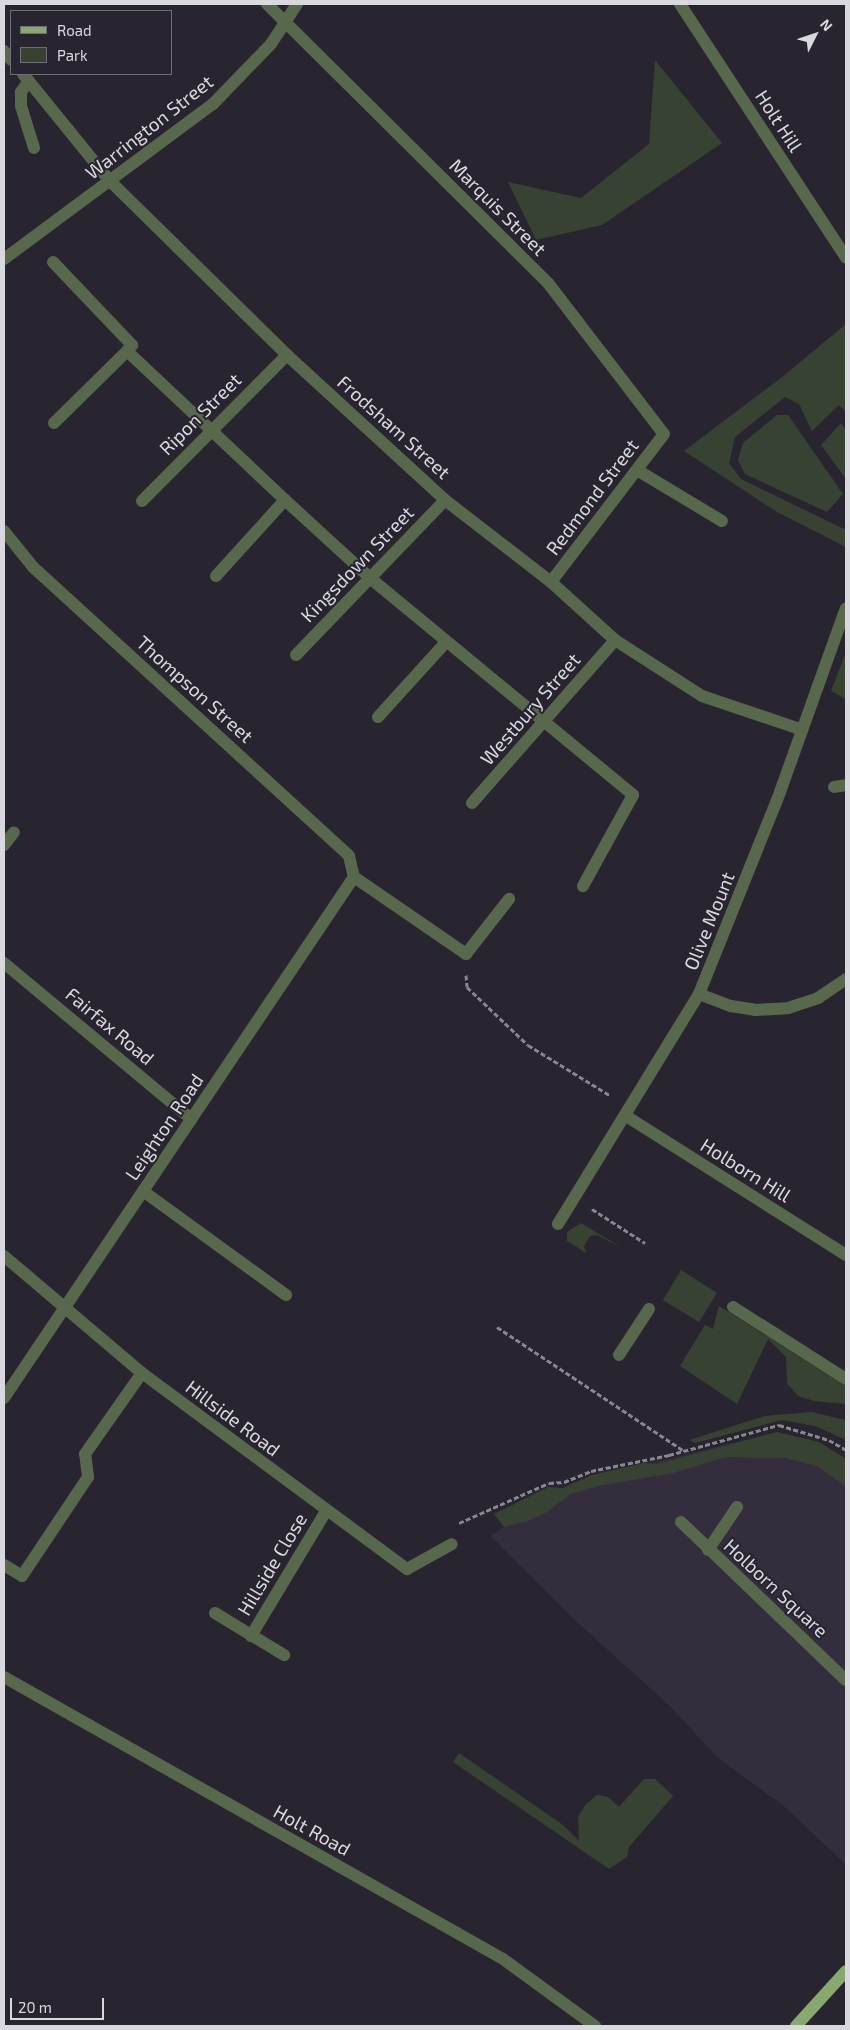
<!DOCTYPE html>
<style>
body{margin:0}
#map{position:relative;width:850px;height:2030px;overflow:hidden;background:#282530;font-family:"Exo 2",sans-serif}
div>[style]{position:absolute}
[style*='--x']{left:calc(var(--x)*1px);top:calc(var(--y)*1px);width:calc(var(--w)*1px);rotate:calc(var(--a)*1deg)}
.built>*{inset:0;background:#332d3e}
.green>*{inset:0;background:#384232}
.path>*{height:3px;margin-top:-1.5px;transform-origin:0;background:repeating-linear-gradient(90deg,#88868f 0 5px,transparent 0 7.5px)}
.minor>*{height:12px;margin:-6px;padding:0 6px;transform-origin:6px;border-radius:6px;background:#58684d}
.major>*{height:12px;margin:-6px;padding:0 6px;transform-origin:6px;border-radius:6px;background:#87a96f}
span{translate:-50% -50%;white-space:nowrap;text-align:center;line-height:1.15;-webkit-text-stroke:4px #282530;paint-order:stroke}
.street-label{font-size:19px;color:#dad8df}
.frame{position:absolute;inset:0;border:5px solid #dad8df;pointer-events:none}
.legend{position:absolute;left:10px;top:10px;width:162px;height:65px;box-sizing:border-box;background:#282530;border:1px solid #6f6d76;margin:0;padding:6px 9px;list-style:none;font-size:15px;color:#dad8df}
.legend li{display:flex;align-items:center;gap:10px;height:25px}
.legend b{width:25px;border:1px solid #6f6d76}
.north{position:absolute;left:790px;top:10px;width:50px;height:50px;-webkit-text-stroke:4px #282530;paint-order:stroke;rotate:49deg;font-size:14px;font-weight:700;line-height:20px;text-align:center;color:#dad8df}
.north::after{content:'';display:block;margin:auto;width:18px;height:22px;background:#dad8df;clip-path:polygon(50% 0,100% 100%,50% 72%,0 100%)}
.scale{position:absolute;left:10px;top:1998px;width:94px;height:22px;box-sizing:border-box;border:2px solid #dad8df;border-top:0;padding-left:6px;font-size:15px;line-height:18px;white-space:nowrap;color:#dad8df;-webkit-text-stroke:4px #282530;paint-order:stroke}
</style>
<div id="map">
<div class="built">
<div style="clip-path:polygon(777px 1432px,819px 1442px,846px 1459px,846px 1865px,785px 1807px,717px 1757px,670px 1706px,578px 1623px,490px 1536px,574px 1482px)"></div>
</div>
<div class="green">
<div style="clip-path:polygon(655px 60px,722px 143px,602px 225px,536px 240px,508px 182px,581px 198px,649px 144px)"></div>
<div style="clip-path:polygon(846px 324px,846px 412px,839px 405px,812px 431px,799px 404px,785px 397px,735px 437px,729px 463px,741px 479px,846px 530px,846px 547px,777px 512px,684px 451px,781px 378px)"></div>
<div style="clip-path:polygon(777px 415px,788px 415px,843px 494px,827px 512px,745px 474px,738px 460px,743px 443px)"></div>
<div style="clip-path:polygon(841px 423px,846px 430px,846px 479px,821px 445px)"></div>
<div style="clip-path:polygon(846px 652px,846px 699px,831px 691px)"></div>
<div style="clip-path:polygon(581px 1223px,622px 1248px,597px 1235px,590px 1236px,584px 1246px,586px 1253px,567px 1241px,567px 1232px)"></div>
<div style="clip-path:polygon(681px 1270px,717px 1293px,699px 1322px,663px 1300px)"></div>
<div style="clip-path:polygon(719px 1306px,846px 1386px,846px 1404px,814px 1401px,798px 1396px,787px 1383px,786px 1357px,768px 1339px,737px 1404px,680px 1366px,705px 1325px,713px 1329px)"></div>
<div style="clip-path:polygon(811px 1412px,846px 1420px,846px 1440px,815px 1426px,782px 1420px,695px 1443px,689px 1440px,765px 1416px)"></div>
<div style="clip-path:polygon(777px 1432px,819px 1442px,846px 1459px,846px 1487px,817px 1466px,785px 1458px,726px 1457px,673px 1473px,598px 1486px,571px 1494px,547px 1512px,528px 1521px,504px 1527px,494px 1514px,548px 1487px,563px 1488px,592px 1475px,644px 1463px,657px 1464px)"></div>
<div style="clip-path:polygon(459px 1753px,563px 1825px,579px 1841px,578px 1817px,586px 1804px,597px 1795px,608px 1797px,619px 1807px,644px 1779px,655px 1779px,673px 1796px,629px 1847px,627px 1857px,609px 1869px,453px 1762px)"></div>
</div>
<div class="path">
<div style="--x:466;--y:975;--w:12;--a:85"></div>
<div style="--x:467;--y:987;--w:84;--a:43.6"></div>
<div style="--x:528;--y:1045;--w:97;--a:31.6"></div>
<div style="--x:592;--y:1209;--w:63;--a:32.7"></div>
<div style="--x:497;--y:1327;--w:224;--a:33.5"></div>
<div style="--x:459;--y:1523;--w:98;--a:-24"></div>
<div style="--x:549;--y:1483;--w:15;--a:-4"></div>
<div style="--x:564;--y:1482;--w:29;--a:-22"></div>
<div style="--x:591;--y:1471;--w:80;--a:-11.6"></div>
<div style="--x:669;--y:1455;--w:114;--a:-15.3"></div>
<div style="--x:779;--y:1425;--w:52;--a:16.7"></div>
<div style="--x:829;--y:1440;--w:20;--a:30"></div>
</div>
<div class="minor">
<div style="--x:267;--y:4;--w:396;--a:44.8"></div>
<div style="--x:548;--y:283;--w:190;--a:52.5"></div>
<div style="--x:664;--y:434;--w:186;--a:127.4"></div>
<div style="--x:680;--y:4;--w:303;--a:56.8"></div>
<div style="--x:4;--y:51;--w:11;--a:52"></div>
<div style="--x:23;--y:74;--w:138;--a:50.9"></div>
<div style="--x:110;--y:181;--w:248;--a:44.5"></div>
<div style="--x:287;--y:355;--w:214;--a:42.5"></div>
<div style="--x:445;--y:500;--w:134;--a:37.7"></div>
<div style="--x:551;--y:582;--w:86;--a:42.2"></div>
<div style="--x:615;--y:640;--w:103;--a:32.8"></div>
<div style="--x:702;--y:696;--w:103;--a:18.6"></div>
<div style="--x:29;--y:81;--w:14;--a:126"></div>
<div style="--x:21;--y:92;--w:14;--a:90"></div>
<div style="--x:21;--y:106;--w:44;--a:72.8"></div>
<div style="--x:4;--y:259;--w:260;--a:-36.6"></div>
<div style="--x:213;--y:104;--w:83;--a:-46"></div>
<div style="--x:271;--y:44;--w:48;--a:-57"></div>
<div style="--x:53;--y:262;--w:115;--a:46.4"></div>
<div style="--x:132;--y:345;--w:8;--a:130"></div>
<div style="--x:127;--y:351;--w:217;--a:43.3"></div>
<div style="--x:285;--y:500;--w:115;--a:42.5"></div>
<div style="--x:370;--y:578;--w:341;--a:39.5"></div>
<div style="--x:633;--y:795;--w:104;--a:118.8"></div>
<div style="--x:54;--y:423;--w:103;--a:-44.6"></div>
<div style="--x:637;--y:470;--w:99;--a:31"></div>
<div style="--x:142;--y:501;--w:206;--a:-45.2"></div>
<div style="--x:4;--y:531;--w:46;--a:51.1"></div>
<div style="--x:33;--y:567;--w:428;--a:42.4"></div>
<div style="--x:349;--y:856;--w:22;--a:77"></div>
<div style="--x:216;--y:576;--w:103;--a:-47.8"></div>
<div style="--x:296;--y:655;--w:215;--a:-46.1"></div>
<div style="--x:378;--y:717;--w:101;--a:-47.8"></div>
<div style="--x:834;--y:787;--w:12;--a:-9"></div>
<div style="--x:472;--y:803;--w:217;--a:-48.7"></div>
<div style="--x:4;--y:845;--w:16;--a:-52"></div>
<div style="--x:354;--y:877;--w:136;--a:34.5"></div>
<div style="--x:466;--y:954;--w:70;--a:-52"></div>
<div style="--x:4;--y:963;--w:244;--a:39.8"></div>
<div style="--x:699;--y:994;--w:34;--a:21"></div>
<div style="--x:731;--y:1006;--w:24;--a:9"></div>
<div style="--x:755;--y:1010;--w:33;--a:-3"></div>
<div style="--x:788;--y:1008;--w:32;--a:-18"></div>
<div style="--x:818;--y:998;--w:34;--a:-34"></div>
<div style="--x:626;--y:1116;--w:260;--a:32.3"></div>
<div style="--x:143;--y:1191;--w:177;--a:36"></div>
<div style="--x:558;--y:1224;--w:270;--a:-58.5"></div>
<div style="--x:699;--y:994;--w:218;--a:-68.1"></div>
<div style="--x:780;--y:792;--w:195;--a:-70.3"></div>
<div style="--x:4;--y:1256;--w:181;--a:40.3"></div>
<div style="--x:142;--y:1373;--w:330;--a:36.5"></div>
<div style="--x:407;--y:1569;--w:51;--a:-29.1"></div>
<div style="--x:733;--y:1307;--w:134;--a:32.5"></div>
<div style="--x:619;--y:1355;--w:55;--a:-56.9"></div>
<div style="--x:4;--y:1398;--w:628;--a:-56.11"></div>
<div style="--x:681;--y:1522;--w:228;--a:43.8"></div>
<div style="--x:708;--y:1550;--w:52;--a:-56"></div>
<div style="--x:4;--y:1565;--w:21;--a:31"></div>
<div style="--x:22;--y:1576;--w:119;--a:-56.3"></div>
<div style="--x:88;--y:1477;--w:23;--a:-97"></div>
<div style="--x:85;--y:1454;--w:99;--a:-54.9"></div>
<div style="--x:215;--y:1613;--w:81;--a:31.3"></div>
<div style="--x:251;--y:1636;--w:146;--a:-59"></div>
<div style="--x:4;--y:1677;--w:573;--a:29.47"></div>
<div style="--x:503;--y:1959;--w:114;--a:36.1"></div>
</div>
<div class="major">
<div style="--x:796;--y:2026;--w:74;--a:-47.7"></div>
</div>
<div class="street-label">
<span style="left:779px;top:121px;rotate:57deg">Holt Hill</span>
<span style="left:149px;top:127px;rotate:-38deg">Warrington Street</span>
<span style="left:498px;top:207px;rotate:45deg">Marquis Street</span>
<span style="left:200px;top:414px;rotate:-45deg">Ripon Street</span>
<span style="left:394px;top:427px;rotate:42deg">Frodsham Street</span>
<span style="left:592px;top:497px;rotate:-53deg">Redmond Street</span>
<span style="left:357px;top:564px;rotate:-46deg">Kingsdown Street</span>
<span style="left:195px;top:689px;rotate:42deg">Thompson Street</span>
<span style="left:530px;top:709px;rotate:-49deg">Westbury Street</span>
<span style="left:709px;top:921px;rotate:-68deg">Olive Mount</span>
<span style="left:110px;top:1026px;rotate:40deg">Fairfax Road</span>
<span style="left:164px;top:1127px;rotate:-56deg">Leighton Road</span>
<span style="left:746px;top:1170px;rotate:32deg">Holborn Hill</span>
<span style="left:233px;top:1418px;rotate:37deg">Hillside Road</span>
<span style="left:272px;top:1564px;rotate:-59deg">Hillside Close</span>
<span style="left:776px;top:1588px;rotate:43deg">Holborn Square</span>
<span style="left:312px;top:1830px;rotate:29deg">Holt Road</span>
</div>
<div class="frame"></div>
<ul class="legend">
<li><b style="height:6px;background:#87a96f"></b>Road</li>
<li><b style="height:14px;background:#384232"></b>Park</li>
</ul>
<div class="north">N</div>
<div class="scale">20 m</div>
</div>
